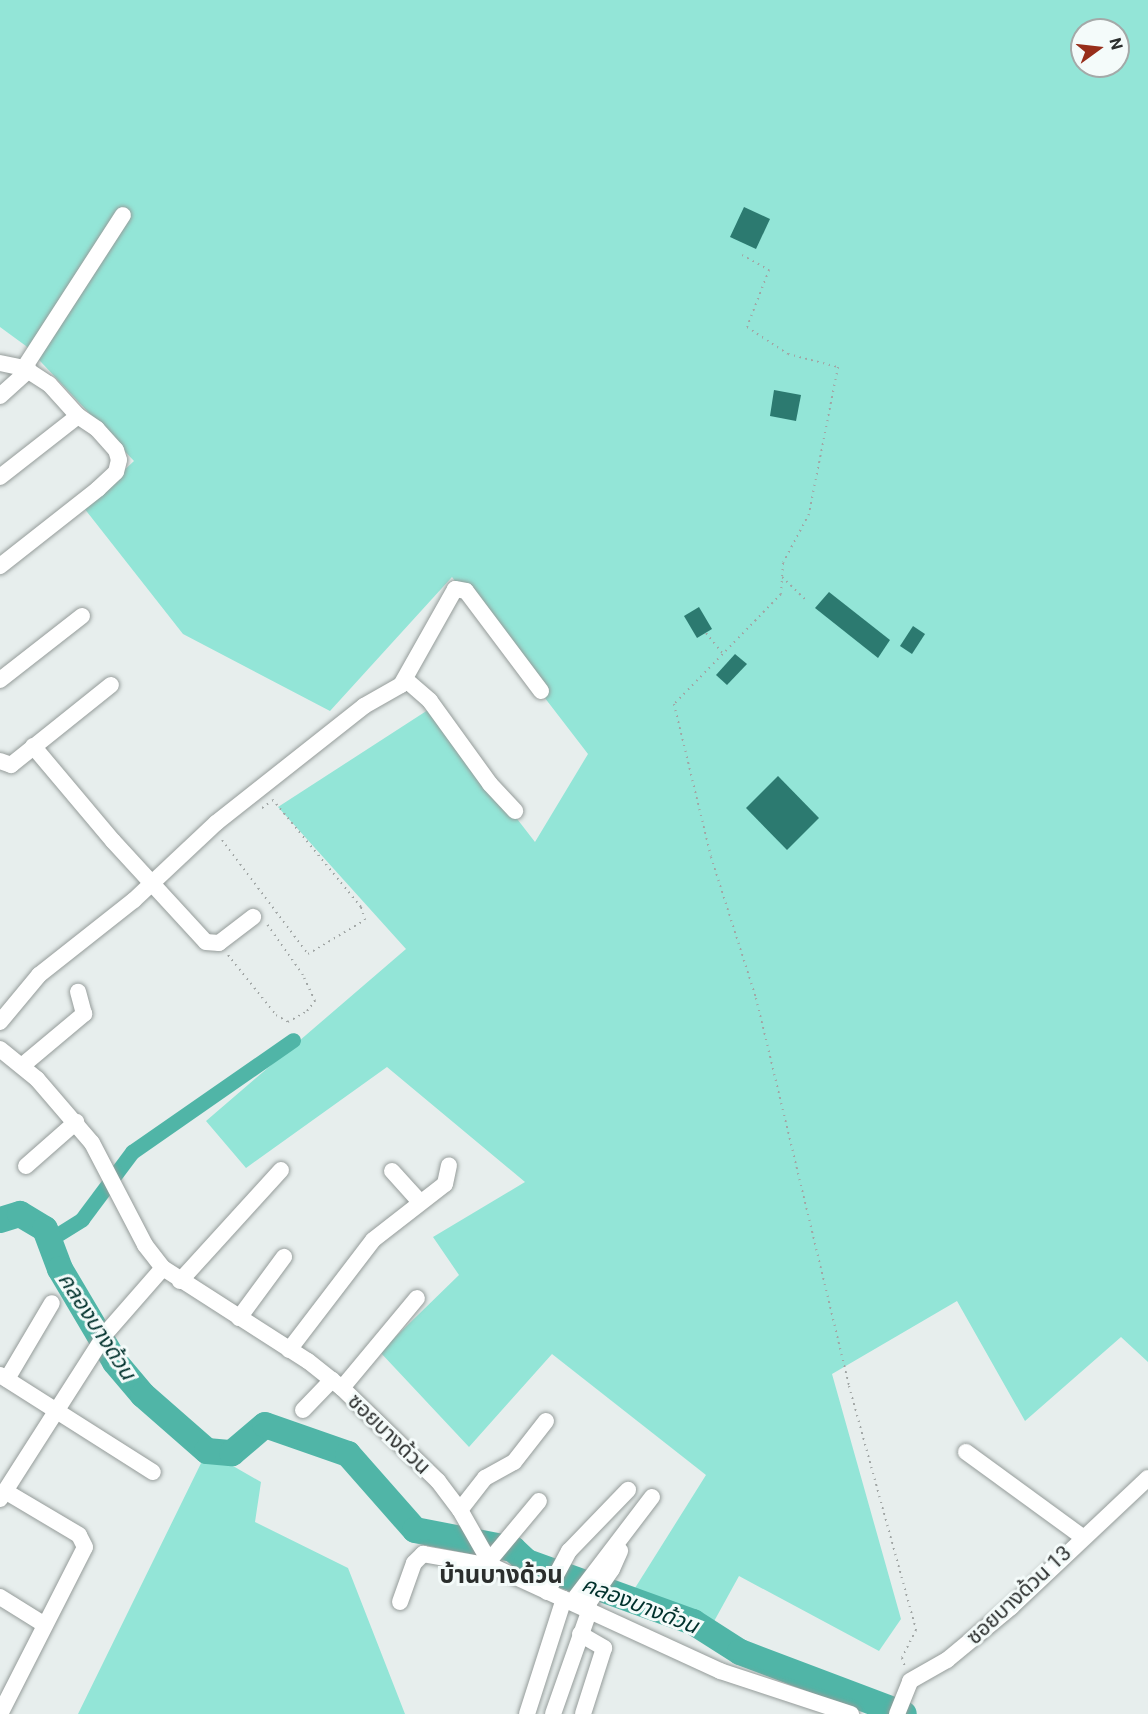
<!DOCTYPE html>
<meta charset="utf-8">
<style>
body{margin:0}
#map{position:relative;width:1148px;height:1714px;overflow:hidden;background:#e7eeed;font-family:Roboto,"Noto Sans Thai",sans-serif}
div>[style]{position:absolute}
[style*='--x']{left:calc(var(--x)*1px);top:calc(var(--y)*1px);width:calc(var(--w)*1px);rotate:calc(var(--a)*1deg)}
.green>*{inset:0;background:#93e5d7}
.canal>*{height:15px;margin:-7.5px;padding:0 7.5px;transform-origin:7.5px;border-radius:7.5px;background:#50b5a7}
.river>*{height:26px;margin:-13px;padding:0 13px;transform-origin:13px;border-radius:13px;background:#50b5a7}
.building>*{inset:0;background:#2c7a70}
.path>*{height:2px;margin-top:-1px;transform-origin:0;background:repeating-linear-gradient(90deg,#a1a6a5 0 1.5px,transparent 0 6px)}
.roads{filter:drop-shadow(0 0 2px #959c9a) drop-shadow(0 0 2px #959c9a)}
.minor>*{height:16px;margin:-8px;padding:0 8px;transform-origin:8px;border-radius:8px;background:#fff}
span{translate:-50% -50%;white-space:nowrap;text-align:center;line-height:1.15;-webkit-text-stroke:6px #f4fbfa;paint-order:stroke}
.street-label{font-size:21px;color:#2b2e2d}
.water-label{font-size:22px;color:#00312c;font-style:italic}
.quarter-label{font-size:24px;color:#2b2e2d;font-weight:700}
.north{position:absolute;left:1070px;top:18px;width:60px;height:60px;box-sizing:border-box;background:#f4fbfa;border:2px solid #a4a9a8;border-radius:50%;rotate:75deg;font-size:16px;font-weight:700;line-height:24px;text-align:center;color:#2b2e2d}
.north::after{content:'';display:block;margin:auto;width:21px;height:27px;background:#972e1a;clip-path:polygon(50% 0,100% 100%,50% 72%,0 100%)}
</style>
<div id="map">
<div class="green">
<div style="clip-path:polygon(evenodd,0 0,1148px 0,1148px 1362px,1121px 1337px,1025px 1421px,957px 1301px,832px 1374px,901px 1619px,879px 1651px,739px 1576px,712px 1625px,630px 1596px,706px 1475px,552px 1354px,469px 1447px,380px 1352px,459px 1275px,433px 1237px,525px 1182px,387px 1067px,246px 1168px,206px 1121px,406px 949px,278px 807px,431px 708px,535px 842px,588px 754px,452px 577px,330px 711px,183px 634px,84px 508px,134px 461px,26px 346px,0 327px,0 0,1082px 30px,1118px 30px,1118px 66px,1082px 66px,1082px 30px)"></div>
<div style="clip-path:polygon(207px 1451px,261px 1482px,255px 1522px,348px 1568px,405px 1714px,78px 1714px)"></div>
</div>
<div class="canal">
<div style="--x:49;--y:1240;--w:39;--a:-32"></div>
<div style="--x:82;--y:1219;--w:84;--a:-53.3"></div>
<div style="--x:132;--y:1152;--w:196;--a:-34.8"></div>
</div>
<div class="river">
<div style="--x:0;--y:1220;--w:21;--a:-17"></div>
<div style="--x:20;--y:1214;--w:29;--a:31"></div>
<div style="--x:45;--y:1229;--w:43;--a:69.4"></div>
<div style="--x:60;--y:1269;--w:108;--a:59.4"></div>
<div style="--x:115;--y:1362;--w:43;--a:49.7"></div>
<div style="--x:143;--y:1395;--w:85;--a:41.2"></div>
<div style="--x:207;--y:1451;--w:25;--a:5"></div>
<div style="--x:232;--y:1453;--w:43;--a:-40.3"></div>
<div style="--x:265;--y:1425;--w:88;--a:19.3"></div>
<div style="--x:348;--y:1454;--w:101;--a:48.6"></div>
<div style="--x:415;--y:1530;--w:100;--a:11"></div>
<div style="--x:513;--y:1549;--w:19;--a:43"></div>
<div style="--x:527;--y:1562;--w:177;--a:19.9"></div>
<div style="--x:693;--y:1622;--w:56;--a:32.6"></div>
<div style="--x:740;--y:1652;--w:175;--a:20.7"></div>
</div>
<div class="building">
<div style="clip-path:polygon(744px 207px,770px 219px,756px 249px,730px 237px)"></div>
<div style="clip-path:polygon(774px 390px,801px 395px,796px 421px,770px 416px)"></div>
<div style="clip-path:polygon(829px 592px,890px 640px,878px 658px,815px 608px)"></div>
<div style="clip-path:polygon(699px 607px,712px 629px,697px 638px,684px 616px)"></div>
<div style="clip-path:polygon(913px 626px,925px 634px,912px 654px,900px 646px)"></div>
<div style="clip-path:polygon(735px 654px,747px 664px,727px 685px,716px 675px)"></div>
<div style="clip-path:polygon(778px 776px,819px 818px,787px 850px,746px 808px)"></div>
</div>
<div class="path">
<div style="--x:742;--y:255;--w:31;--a:29"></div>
<div style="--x:769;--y:270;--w:61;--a:111.1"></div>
<div style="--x:747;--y:327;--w:49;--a:33.4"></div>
<div style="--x:788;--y:354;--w:52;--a:14.6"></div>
<div style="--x:838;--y:367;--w:150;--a:101.2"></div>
<div style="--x:809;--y:514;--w:55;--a:118"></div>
<div style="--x:783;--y:563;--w:31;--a:94"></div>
<div style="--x:781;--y:594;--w:153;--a:134.2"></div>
<div style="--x:674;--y:704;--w:157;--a:76.4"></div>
<div style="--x:711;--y:857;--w:148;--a:72.3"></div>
<div style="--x:756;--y:998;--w:399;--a:76.5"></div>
<div style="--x:849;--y:1386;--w:253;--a:74.6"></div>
<div style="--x:916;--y:1630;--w:31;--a:117"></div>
<div style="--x:902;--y:1658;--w:9;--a:72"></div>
<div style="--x:782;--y:577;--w:35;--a:44"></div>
<div style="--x:706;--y:633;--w:27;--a:51"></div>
<div style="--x:222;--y:840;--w:143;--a:53"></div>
<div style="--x:308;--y:954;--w:66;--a:-30.8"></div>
<div style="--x:365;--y:920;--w:14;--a:-107"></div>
<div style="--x:361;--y:907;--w:139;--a:-129.4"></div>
<div style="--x:273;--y:800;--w:14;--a:144"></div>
<div style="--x:228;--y:955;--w:77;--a:51.3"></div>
<div style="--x:276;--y:1015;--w:14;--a:30"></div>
<div style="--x:288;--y:1022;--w:22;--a:-30"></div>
<div style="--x:307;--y:1011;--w:13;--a:-51"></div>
<div style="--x:315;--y:1001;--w:29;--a:-115"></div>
<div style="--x:303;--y:975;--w:62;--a:-125.2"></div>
</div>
<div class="roads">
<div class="minor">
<div style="--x:0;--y:363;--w:25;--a:12"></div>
<div style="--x:24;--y:368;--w:30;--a:33"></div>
<div style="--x:49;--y:384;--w:43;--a:47.8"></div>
<div style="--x:78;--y:416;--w:23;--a:34"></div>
<div style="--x:97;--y:429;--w:28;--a:48"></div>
<div style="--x:116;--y:450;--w:10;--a:73"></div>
<div style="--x:119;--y:460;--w:12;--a:104"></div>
<div style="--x:116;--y:472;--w:25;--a:137"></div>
<div style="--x:98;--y:489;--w:125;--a:141.8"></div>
<div style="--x:24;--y:368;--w:182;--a:-57.1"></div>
<div style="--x:0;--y:396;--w:39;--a:-42"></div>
<div style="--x:0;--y:477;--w:99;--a:-38"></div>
<div style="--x:405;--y:679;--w:33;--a:41"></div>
<div style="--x:430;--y:701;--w:102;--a:54.1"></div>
<div style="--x:490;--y:784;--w:37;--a:47"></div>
<div style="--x:0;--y:680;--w:104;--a:-38"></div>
<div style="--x:33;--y:746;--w:124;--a:49.9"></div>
<div style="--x:113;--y:841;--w:137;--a:47.4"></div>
<div style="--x:206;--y:942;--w:13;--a:4"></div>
<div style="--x:219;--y:943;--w:43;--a:-37.4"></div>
<div style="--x:0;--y:761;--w:12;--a:20"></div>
<div style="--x:11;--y:765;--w:128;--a:-38.7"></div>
<div style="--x:0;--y:1022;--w:61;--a:-50.3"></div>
<div style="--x:39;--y:975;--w:121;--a:-38.3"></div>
<div style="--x:134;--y:900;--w:112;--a:-43.2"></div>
<div style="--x:216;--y:823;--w:189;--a:-38.3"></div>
<div style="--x:364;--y:706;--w:43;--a:-29.6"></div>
<div style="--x:401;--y:685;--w:110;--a:-60.6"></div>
<div style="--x:455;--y:589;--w:11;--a:10"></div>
<div style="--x:466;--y:591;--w:125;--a:53.1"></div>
<div style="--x:0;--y:1049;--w:48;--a:39"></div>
<div style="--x:37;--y:1079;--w:84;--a:49.3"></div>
<div style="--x:92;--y:1143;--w:115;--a:62.5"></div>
<div style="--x:145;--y:1245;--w:29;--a:52"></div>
<div style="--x:163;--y:1268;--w:172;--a:32.7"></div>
<div style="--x:308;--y:1361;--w:43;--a:38.5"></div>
<div style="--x:342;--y:1388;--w:134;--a:44.1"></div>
<div style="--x:438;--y:1481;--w:36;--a:53"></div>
<div style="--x:460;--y:1510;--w:64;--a:60.3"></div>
<div style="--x:492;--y:1566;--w:251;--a:24.7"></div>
<div style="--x:720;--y:1671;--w:138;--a:18.2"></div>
<div style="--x:23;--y:1065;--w:80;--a:-39.9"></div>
<div style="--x:84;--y:1014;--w:23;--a:-105"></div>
<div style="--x:26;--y:1166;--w:67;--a:-41.3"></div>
<div style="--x:392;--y:1171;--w:40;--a:48"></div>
<div style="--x:180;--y:1281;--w:150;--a:-47.7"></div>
<div style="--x:239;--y:1318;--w:76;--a:-53.6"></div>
<div style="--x:289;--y:1350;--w:138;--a:-52.6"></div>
<div style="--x:373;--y:1240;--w:91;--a:-37.9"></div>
<div style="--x:445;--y:1184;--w:19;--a:-78"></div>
<div style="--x:0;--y:1375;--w:181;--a:32.4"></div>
<div style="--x:7;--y:1379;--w:88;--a:-59.4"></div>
<div style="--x:342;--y:1388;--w:117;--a:-50.2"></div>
<div style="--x:303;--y:1410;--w:42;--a:-46"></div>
<div style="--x:966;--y:1452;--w:142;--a:36.1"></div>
<div style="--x:0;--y:1499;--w:197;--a:-57.4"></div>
<div style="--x:106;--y:1333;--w:86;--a:-48.8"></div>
<div style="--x:460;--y:1510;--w:41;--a:-52"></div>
<div style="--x:485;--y:1478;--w:33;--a:-29"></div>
<div style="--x:514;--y:1462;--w:52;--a:-52"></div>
<div style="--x:489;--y:1561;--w:78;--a:-50.2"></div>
<div style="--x:547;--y:1592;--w:47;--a:-61.8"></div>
<div style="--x:569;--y:1551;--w:85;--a:-46"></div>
<div style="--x:0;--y:1597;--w:53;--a:31.9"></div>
<div style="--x:400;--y:1602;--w:41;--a:-70.3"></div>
<div style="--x:414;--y:1563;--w:13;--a:-45"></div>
<div style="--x:423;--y:1554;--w:70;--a:9.9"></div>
<div style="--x:572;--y:1602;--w:132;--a:-52.7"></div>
<div style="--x:585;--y:1608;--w:47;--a:-55.3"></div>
<div style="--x:612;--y:1569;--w:20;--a:-66"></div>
<div style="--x:580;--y:1634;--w:28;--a:30"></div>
<div style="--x:604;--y:1648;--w:69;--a:107.7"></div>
<div style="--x:0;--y:1714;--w:187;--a:-63"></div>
<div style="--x:85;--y:1547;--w:13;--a:-117"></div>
<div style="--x:79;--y:1535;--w:86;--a:-149.3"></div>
<div style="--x:527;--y:1714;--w:121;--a:-72.2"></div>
<div style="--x:553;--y:1714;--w:111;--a:-70.6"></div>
<div style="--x:897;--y:1714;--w:35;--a:-68"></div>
<div style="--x:910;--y:1681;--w:43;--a:-29.6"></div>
<div style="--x:947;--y:1660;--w:83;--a:-39.6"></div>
<div style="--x:1011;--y:1607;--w:188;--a:-43.3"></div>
</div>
</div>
<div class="street-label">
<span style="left:389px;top:1434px;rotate:44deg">ซอยบางด้วน</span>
<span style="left:1019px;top:1595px;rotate:-43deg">ซอยบางด้วน 13</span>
</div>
<div class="water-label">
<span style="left:97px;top:1326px;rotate:57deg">คลองบางด้วน</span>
<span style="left:640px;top:1605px;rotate:21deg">คลองบางด้วน</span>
</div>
<div class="quarter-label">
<span style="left:501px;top:1576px">บ้านบางด้วน</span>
</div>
<div class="north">N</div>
</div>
